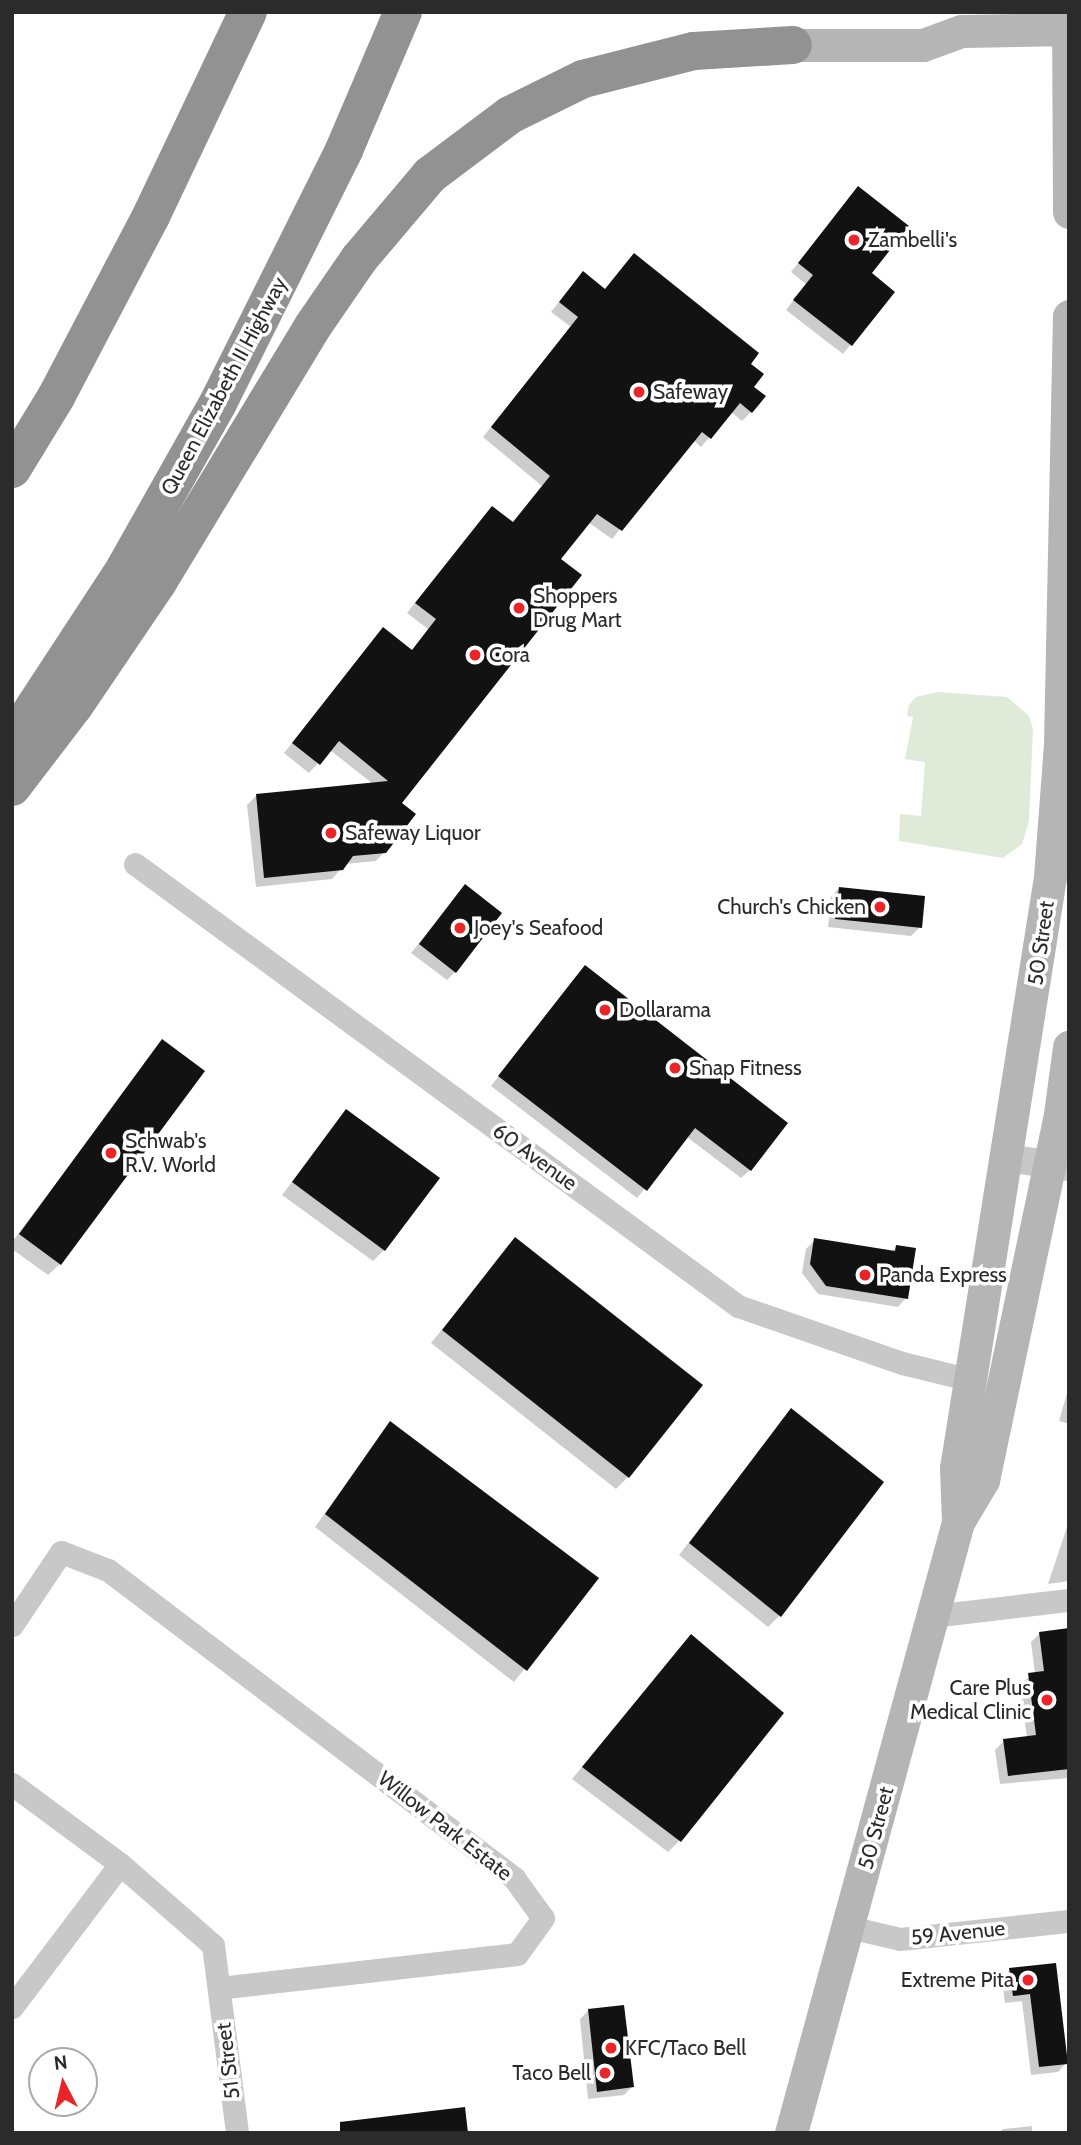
<!DOCTYPE html>
<style>
body{margin:0}
#map{position:relative;width:1081px;height:2145px;overflow:hidden;background:#fff;font-family:Cabin,sans-serif}
div>[style]{position:absolute}
[style*='--x']{left:calc(var(--x)*1px);top:calc(var(--y)*1px);width:calc(var(--w)*1px);rotate:calc(var(--a)*1deg)}
.green>*{inset:0;background:#e0ead8}
.shadow>*{inset:0;background:#0003}
.building>*{inset:0;background:#121212}
.minor>*{height:23px;margin:-11.5px;padding:0 11.5px;transform-origin:11.5px;border-radius:11.5px;background:#c8c8c8}
.tertiary>*{height:28px;margin:-14px;padding:0 14px;transform-origin:14px;border-radius:14px;background:#c8c8c8}
.secondary>*{height:33px;margin:-16.5px;padding:0 16.5px;transform-origin:16.5px;border-radius:16.5px;background:#b5b5b5}
.motorway>*{height:38px;margin:-19px;padding:0 19px;transform-origin:19px;border-radius:19px;background:#929292}
.dots>*{width:19px;height:19px;translate:-50% -50%;box-sizing:border-box;border:4px solid #fff;border-radius:50%}
span{translate:-50% -50%;white-space:nowrap;text-align:center;line-height:1.15;-webkit-text-stroke:7px #fff;paint-order:stroke}
.poi-label{font-size:21px;color:#2b2b2b}
.left{translate:0 -50%;text-align:left}
.right{translate:-100% -50%;text-align:right}
.street-label{font-size:21px;color:#2b2b2b}
.frame{position:absolute;inset:0;border:14px solid #2b2b2b;pointer-events:none}
.north{position:absolute;left:28px;top:2047px;width:70px;height:70px;box-sizing:border-box;background:#fff;border:2px solid #aaa;border-radius:50%;rotate:353deg;font-size:19px;font-weight:700;line-height:28px;text-align:center;color:#2b2b2b}
.north::after{content:'';display:block;margin:auto;width:24px;height:32px;background:#eb2427;clip-path:polygon(50% 0,100% 100%,50% 72%,0 100%)}
</style>
<div id="map">
<div class="green">
<div style="clip-path:polygon(938px 692px,1007px 697px,1029px 716px,1033px 729px,1029px 821px,1022px 844px,1003px 858px,899px 841px,900px 814px,921px 816px,925px 762px,905px 759px,913px 717px,907px 716px,909px 705px,916px 697px)"></div>
</div>
<div class="shadow">
<div style="clip-path:polygon(858px 188px,869px 274px,893px 292px,843px 354px,786px 310px,806px 284px,791px 272px)"></div>
<div style="clip-path:polygon(575px 282px,604px 290px,748px 364px,751px 412px,742px 421px,731px 412px,701px 447px,693px 440px,612px 539px,588px 522px,559px 559px,399px 803px,385px 851px,376px 861px,345px 864px,332px 879px,256px 887px,247px 805px,256px 796px,373px 784px,330px 750px,309px 773px,284px 753px,374px 639px,411px 652px,428px 629px,407px 613px,483px 517px,492px 508px,512px 524px,542px 486px,483px 437px,571px 327px,551px 312px)"></div>
<div style="clip-path:polygon(465px 886px,455px 972px,447px 980px,411px 953px)"></div>
<div style="clip-path:polygon(839px 888px,920px 927px,911px 936px,828px 927px,831px 897px)"></div>
<div style="clip-path:polygon(576px 976px,750px 1170px,741px 1178px,687px 1137px,637px 1198px,491px 1086px)"></div>
<div style="clip-path:polygon(163px 1041px,60px 1264px,48px 1275px,12px 1249px,12px 1242px)"></div>
<div style="clip-path:polygon(346px 1111px,384px 1250px,373px 1261px,282px 1195px)"></div>
<div style="clip-path:polygon(516px 1239px,628px 1477px,616px 1489px,431px 1343px)"></div>
<div style="clip-path:polygon(815px 1240px,891px 1252px,897px 1247px,906px 1298px,898px 1307px,818px 1294px,802px 1273px,806px 1249px)"></div>
<div style="clip-path:polygon(1069px 1386px,1069px 1424px,1059px 1421px)"></div>
<div style="clip-path:polygon(791px 1411px,780px 1615px,768px 1627px,679px 1555px)"></div>
<div style="clip-path:polygon(390px 1424px,597px 1578px,514px 1682px,315px 1527px)"></div>
<div style="clip-path:polygon(1069px 1521px,1069px 1581px,1048px 1584px)"></div>
<div style="clip-path:polygon(1069px 1630px,1069px 1778px,1000px 1784px,995px 1750px,1004px 1741px,1027px 1738px,1020px 1683px,1035px 1674px,1031px 1642px,1040px 1633px)"></div>
<div style="clip-path:polygon(680px 1648px,679px 1841px,668px 1852px,572px 1779px)"></div>
<div style="clip-path:polygon(1054px 1965px,1066px 2063px,1058px 2072px,1031px 2075px,1022px 2001px,1005px 2003px,1002px 1979px,1010px 1970px)"></div>
<div style="clip-path:polygon(589px 2010px,632px 2087px,624px 2095px,588px 2099px,580px 2019px)"></div>
<div style="clip-path:polygon(1032px 2126px,1032px 2133px,999px 2133px,1003px 2129px)"></div>
</div>
<div class="building">
<div style="clip-path:polygon(858px 186px,909px 226px,872px 273px,895px 292px,852px 346px,793px 300px,813px 275px,798px 263px)"></div>
<div style="clip-path:polygon(634px 253px,759px 353px,751px 364px,764px 374px,754px 387px,766px 396px,752px 413px,740px 403px,711px 439px,702px 432px,622px 531px,597px 514px,561px 559px,582px 575px,402px 803px,416px 814px,386px 853px,353px 856px,343px 870px,264px 878px,256px 794px,388px 781px,339px 741px,320px 765px,292px 743px,383px 627px,412px 650px,436px 619px,415px 603px,492px 506px,513px 522px,550px 476px,491px 427px,578px 317px,559px 302px,583px 271px,605px 289px)"></div>
<div style="clip-path:polygon(465px 884px,502px 913px,456px 973px,419px 944px)"></div>
<div style="clip-path:polygon(839px 887px,925px 896px,922px 928px,835px 919px)"></div>
<div style="clip-path:polygon(585px 965px,788px 1123px,751px 1171px,695px 1128px,647px 1191px,498px 1076px)"></div>
<div style="clip-path:polygon(162px 1039px,205px 1071px,61px 1265px,19px 1234px)"></div>
<div style="clip-path:polygon(346px 1109px,440px 1178px,385px 1251px,292px 1182px)"></div>
<div style="clip-path:polygon(515px 1237px,703px 1385px,629px 1478px,442px 1330px)"></div>
<div style="clip-path:polygon(814px 1238px,895px 1251px,896px 1245px,916px 1248px,908px 1299px,826px 1286px,810px 1264px)"></div>
<div style="clip-path:polygon(791px 1408px,884px 1482px,781px 1617px,689px 1543px)"></div>
<div style="clip-path:polygon(390px 1421px,599px 1578px,527px 1671px,325px 1514px)"></div>
<div style="clip-path:polygon(1069px 1628px,1069px 1769px,1008px 1776px,1003px 1739px,1036px 1735px,1028px 1673px,1044px 1671px,1039px 1632px)"></div>
<div style="clip-path:polygon(691px 1634px,784px 1713px,681px 1842px,582px 1767px)"></div>
<div style="clip-path:polygon(1056px 1963px,1068px 2064px,1039px 2067px,1030px 1994px,1013px 1996px,1009px 1968px)"></div>
<div style="clip-path:polygon(624px 2005px,634px 2087px,597px 2092px,588px 2009px)"></div>
<div style="clip-path:polygon(465px 2107px,468px 2133px,340px 2133px,340px 2122px)"></div>
</div>
<div class="minor">
<div style="--x:135;--y:864;--w:748;--a:36.24"></div>
<div style="--x:738;--y:1306;--w:174;--a:19.2"></div>
<div style="--x:902;--y:1363;--w:71;--a:13.8"></div>
<div style="--x:932;--y:1616;--w:138;--a:-6.7"></div>
<div style="--x:12;--y:1625;--w:88;--a:-56.1"></div>
<div style="--x:61;--y:1552;--w:50;--a:21"></div>
<div style="--x:108;--y:1570;--w:510;--a:37.18"></div>
<div style="--x:514;--y:1878;--w:49;--a:54.1"></div>
<div style="--x:543;--y:1918;--w:44;--a:125.8"></div>
<div style="--x:517;--y:1954;--w:299;--a:173.5"></div>
<div style="--x:12;--y:1784;--w:134;--a:36.5"></div>
<div style="--x:120;--y:1864;--w:123;--a:41.1"></div>
<div style="--x:213;--y:1945;--w:190;--a:82.7"></div>
<div style="--x:849;--y:1927;--w:52;--a:13.2"></div>
<div style="--x:900;--y:1939;--w:170;--a:-6.1"></div>
<div style="--x:12;--y:2007;--w:179;--a:-52.9"></div>
</div>
<div class="tertiary">
<div style="--x:1006;--y:1158;--w:64;--a:8.1"></div>
</div>
<div class="secondary">
<div style="--x:1068;--y:12;--w:200;--a:89.7"></div>
<div style="--x:793;--y:45;--w:130;--a:0"></div>
<div style="--x:923;--y:45;--w:40;--a:-20.2"></div>
<div style="--x:961;--y:31;--w:108;--a:-1.1"></div>
<div style="--x:958;--y:1522;--w:54;--a:-92.1"></div>
<div style="--x:956;--y:1468;--w:598;--a:-80.96"></div>
<div style="--x:1050;--y:877;--w:133;--a:-85.7"></div>
<div style="--x:1060;--y:744;--w:428;--a:-88.8"></div>
<div style="--x:791;--y:2133;--w:633;--a:-74.71"></div>
<div style="--x:958;--y:1522;--w:49;--a:-59.2"></div>
<div style="--x:983;--y:1480;--w:374;--a:-78.1"></div>
<div style="--x:1060;--y:1114;--w:68;--a:-82.3"></div>
</div>
<div class="motorway">
<div style="--x:12;--y:469;--w:84;--a:-58.6"></div>
<div style="--x:56;--y:397;--w:204;--a:-62.3"></div>
<div style="--x:151;--y:216;--w:226;--a:-64.6"></div>
<div style="--x:12;--y:741;--w:207;--a:-56.8"></div>
<div style="--x:125;--y:568;--w:189;--a:-60.6"></div>
<div style="--x:218;--y:403;--w:283;--a:-63.5"></div>
<div style="--x:344;--y:150;--w:150;--a:-66.9"></div>
<div style="--x:12;--y:787;--w:102;--a:-52.6"></div>
<div style="--x:74;--y:706;--w:150;--a:-55.9"></div>
<div style="--x:158;--y:582;--w:299;--a:-58.8"></div>
<div style="--x:313;--y:326;--w:81;--a:-55.5"></div>
<div style="--x:359;--y:259;--w:110;--a:-49.8"></div>
<div style="--x:430;--y:175;--w:100;--a:-36.9"></div>
<div style="--x:510;--y:115;--w:81;--a:-26.3"></div>
<div style="--x:583;--y:79;--w:114;--a:-14.2"></div>
<div style="--x:694;--y:51;--w:99;--a:-3.5"></div>
</div>
<div class="dots">
<div style="left:854px;top:240px;background:#eb2427"></div>
<div style="left:639px;top:392px;background:#eb2427"></div>
<div style="left:519px;top:608px;background:#eb2427"></div>
<div style="left:475px;top:655px;background:#eb2427"></div>
<div style="left:331px;top:833px;background:#eb2427"></div>
<div style="left:880px;top:907px;background:#eb2427"></div>
<div style="left:460px;top:928px;background:#eb2427"></div>
<div style="left:605px;top:1010px;background:#eb2427"></div>
<div style="left:675px;top:1068px;background:#eb2427"></div>
<div style="left:111px;top:1153px;background:#eb2427"></div>
<div style="left:865px;top:1275px;background:#eb2427"></div>
<div style="left:1047px;top:1700px;background:#eb2427"></div>
<div style="left:1028px;top:1980px;background:#eb2427"></div>
<div style="left:611px;top:2048px;background:#eb2427"></div>
<div style="left:605px;top:2073px;background:#eb2427"></div>
</div>
<div class="poi-label">
<span class="left" style="left:868px;top:240px">Zambelli's</span>
<span class="left" style="left:653px;top:392px">Safeway</span>
<span class="left" style="left:533px;top:608px">Shoppers<br>Drug Mart</span>
<span class="left" style="left:489px;top:655px">Cora</span>
<span class="left" style="left:345px;top:833px">Safeway Liquor</span>
<span class="right" style="left:866px;top:907px">Church's Chicken</span>
<span class="left" style="left:474px;top:928px">Joey's Seafood</span>
<span class="left" style="left:619px;top:1010px">Dollarama</span>
<span class="left" style="left:689px;top:1068px">Snap Fitness</span>
<span class="left" style="left:125px;top:1153px">Schwab's<br>R.V. World</span>
<span class="left" style="left:879px;top:1275px">Panda Express</span>
<span class="right" style="left:1031px;top:1700px">Care Plus<br>Medical Clinic</span>
<span class="right" style="left:1014px;top:1980px">Extreme Pita</span>
<span class="left" style="left:625px;top:2048px">KFC/Taco Bell</span>
<span class="right" style="left:591px;top:2073px">Taco Bell</span>
</div>
<div class="street-label">
<span style="left:224px;top:386px;rotate:-62deg">Queen Elizabeth II Highway</span>
<span style="left:1041px;top:943px;rotate:-82deg">50 Street</span>
<span style="left:535px;top:1157px;rotate:36deg">60 Avenue</span>
<span style="left:445px;top:1826px;rotate:38deg">Willow Park Estate</span>
<span style="left:876px;top:1828px;rotate:-75deg">50 Street</span>
<span style="left:958px;top:1933px;rotate:-6deg">59 Avenue</span>
<span style="left:228px;top:2061px;rotate:-97deg">51 Street</span>
</div>
<div class="frame"></div>
<div class="north">N</div>
</div>
